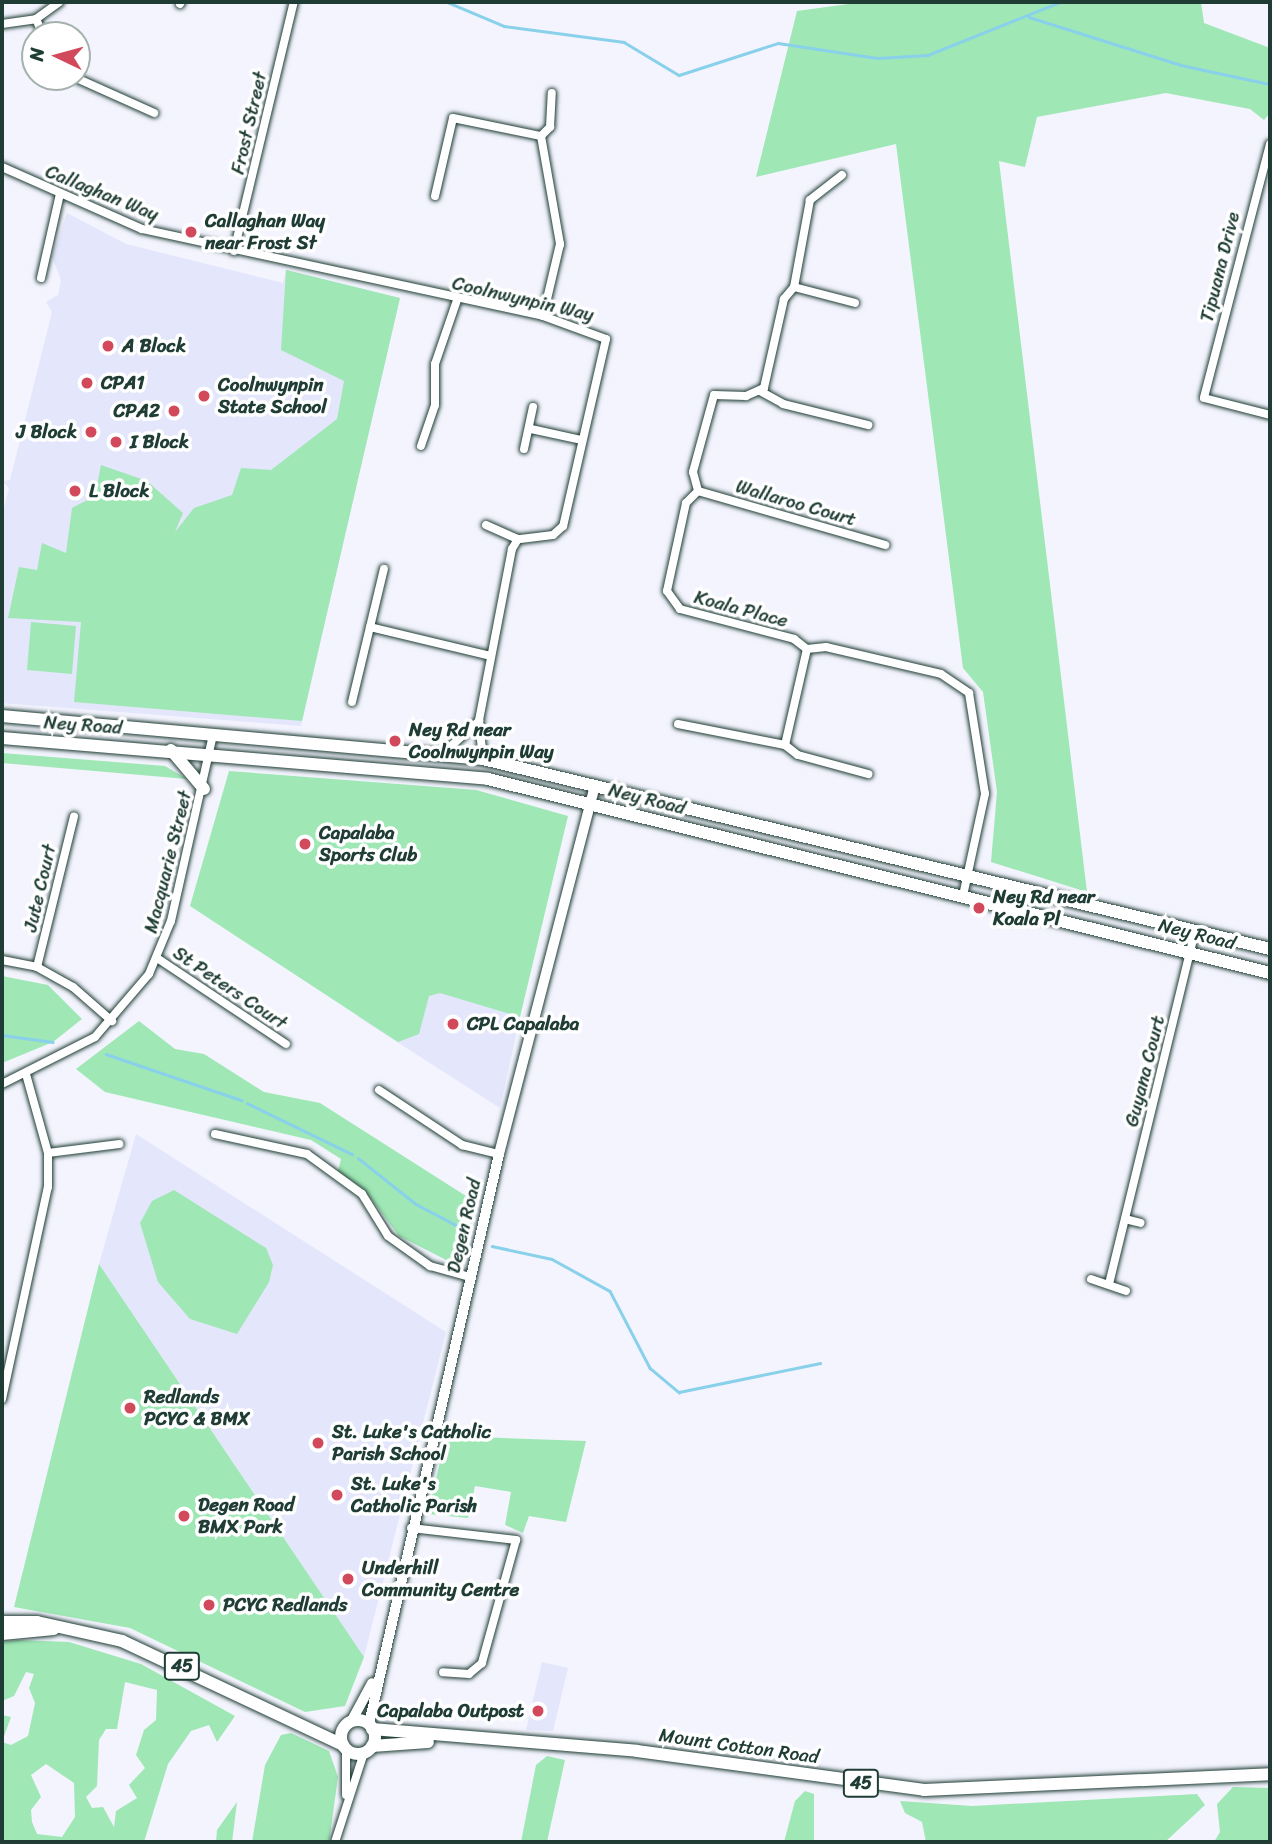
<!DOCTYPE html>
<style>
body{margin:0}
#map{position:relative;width:1272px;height:1844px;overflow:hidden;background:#f3f4fe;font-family:Sriracha,sans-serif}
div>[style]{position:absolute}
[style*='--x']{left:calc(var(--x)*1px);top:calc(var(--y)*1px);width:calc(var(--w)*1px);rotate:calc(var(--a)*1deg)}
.built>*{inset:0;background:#e4e6fc}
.green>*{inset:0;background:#9fe7b5}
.stream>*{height:2.5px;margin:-1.25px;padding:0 1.25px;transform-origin:1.25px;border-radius:1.25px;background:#89d0eb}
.roads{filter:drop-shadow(0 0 2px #1f3d34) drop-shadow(0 0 2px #1f3d34)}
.minor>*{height:8px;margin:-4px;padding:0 4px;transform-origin:4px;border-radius:4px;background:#fff}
.tertiary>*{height:10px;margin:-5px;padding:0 5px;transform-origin:5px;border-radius:5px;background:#fff}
.secondary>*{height:12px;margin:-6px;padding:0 6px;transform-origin:6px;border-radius:6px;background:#fff}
.primary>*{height:12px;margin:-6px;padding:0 6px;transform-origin:6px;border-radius:6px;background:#fff}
.primary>.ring{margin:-6px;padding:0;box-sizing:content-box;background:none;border:12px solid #fff;border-radius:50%}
.dots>*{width:19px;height:19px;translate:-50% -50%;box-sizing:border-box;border:4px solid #fff;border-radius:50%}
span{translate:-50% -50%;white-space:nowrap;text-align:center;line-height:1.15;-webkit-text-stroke:7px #fff;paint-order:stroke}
.shield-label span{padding:2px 5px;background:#fff;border:2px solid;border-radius:5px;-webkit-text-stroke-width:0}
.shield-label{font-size:18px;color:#1f3d34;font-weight:700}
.street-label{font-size:19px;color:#1f3d34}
.poi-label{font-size:19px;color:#1f3d34;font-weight:700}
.left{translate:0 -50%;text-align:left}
.right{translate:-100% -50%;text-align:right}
.frame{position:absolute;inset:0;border:4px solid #1f3d34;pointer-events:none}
.north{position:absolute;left:21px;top:21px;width:70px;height:70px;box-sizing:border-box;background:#fff;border:2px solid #a5b1ae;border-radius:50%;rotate:275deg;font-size:19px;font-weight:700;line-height:28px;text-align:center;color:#1f3d34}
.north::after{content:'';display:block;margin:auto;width:24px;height:32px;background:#d1495b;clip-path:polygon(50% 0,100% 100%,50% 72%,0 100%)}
</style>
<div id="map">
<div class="built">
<div style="clip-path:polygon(67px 213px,126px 244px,283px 283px,286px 270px,400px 298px,301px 726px,2px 703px,2px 516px,9px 488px,2px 481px,10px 480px,52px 312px,46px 302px,58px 295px,61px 280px,52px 257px)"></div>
<div style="clip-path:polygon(376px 950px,520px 1017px,500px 1108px,358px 1017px)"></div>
<div style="clip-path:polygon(136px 1134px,446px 1332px,364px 1657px,99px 1264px)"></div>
<div style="clip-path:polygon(542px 1662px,568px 1668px,553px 1731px,526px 1730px)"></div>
</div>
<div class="green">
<div style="clip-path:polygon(863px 2px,1201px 2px,1204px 23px,1270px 48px,1270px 113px,1264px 120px,1250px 109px,1166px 93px,1037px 117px,1025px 167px,999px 161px,1087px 892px,991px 862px,997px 792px,983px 692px,963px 668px,896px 144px,756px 177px,797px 11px)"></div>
<div style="clip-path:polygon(286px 270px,400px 298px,302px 721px,74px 702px,81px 622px,8px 618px,19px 567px,37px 570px,42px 543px,66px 553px,72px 508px,95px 496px,101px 465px,147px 481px,183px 513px,175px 532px,194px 508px,232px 495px,241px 468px,271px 470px,337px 419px,344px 381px,281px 350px)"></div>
<div style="clip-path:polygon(31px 622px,76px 626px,72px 674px,27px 670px)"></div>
<div style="clip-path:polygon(2px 753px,165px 766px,187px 779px,2px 763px)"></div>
<div style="clip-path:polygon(229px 771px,476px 790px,568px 816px,520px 1017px,440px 993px,429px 996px,419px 1034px,398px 1042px,190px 906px)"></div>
<div style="clip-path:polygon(2px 976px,48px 985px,82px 1019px,53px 1042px,2px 1063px)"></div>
<div style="clip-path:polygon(139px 1021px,175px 1049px,204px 1054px,264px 1092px,320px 1103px,477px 1203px,460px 1267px,399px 1236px,364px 1189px,338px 1171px,341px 1159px,311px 1140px,105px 1092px,76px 1069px)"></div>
<div style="clip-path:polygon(174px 1190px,266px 1248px,273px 1265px,269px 1282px,237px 1334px,190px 1319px,158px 1282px,140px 1223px,152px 1201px)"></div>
<div style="clip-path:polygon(99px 1264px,364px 1657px,345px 1706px,305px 1712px,130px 1628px,14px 1607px)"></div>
<div style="clip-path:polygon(446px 1436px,586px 1441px,566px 1522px,529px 1516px,523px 1533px,505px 1525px,511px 1492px,475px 1486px,468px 1518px,428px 1514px)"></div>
<div style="clip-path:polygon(evenodd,18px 1640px,69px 1642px,141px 1664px,235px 1716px,217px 1742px,209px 1725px,191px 1731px,168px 1764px,144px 1842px,2px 1842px,2px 1715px,11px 1717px,2px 1742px,11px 1745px,28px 1736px,35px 1703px,29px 1688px,34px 1674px,26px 1672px,14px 1696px,2px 1701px,2px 1642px,18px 1640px,125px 1682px,157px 1690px,156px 1720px,144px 1730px,136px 1755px,145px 1768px,129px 1785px,137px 1798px,116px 1811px,114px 1827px,103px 1807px,92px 1808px,86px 1797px,97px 1786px,99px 1740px,106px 1729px,117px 1729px,125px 1682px,18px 1640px,46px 1764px,74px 1783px,75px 1817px,62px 1837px,37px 1834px,32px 1822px,31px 1810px,41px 1797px,31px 1775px,46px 1764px)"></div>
<div style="clip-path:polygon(291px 1733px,329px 1751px,338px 1777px,329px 1842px,252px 1842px,265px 1765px,281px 1735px)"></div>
<div style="clip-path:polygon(547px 1756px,565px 1760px,547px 1842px,521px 1842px,536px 1765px)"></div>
<div style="clip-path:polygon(1233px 1787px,1270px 1788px,1270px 1842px,1214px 1842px,1220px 1832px,1217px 1804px)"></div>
<div style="clip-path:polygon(805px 1791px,814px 1794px,814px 1842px,784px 1842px,795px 1801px)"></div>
<div style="clip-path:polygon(1197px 1794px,1205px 1805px,1165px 1842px,926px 1842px,922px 1822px,905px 1813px,900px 1801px,972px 1806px)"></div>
<div style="clip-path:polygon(237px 1802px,232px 1842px,216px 1842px,217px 1830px)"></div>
</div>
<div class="stream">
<div style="--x:447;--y:2;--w:62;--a:22.8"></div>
<div style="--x:504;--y:26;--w:121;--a:7.6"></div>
<div style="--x:624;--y:42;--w:64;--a:31"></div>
<div style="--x:679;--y:75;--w:104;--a:-17.9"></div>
<div style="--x:778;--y:43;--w:100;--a:8.6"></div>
<div style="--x:877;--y:58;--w:51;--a:-3.4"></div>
<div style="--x:928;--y:55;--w:142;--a:-21.9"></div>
<div style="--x:1029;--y:17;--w:159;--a:17.5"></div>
<div style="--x:1181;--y:65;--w:91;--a:12.1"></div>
<div style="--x:2;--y:1035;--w:51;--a:7.8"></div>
<div style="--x:106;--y:1054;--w:143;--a:18.8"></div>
<div style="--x:247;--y:1103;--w:117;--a:25.9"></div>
<div style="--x:358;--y:1158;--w:74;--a:38.4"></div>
<div style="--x:416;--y:1204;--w:60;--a:27.8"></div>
<div style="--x:492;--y:1246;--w:61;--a:12.2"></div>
<div style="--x:552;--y:1259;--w:66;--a:28.9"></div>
<div style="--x:610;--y:1291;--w:87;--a:62.5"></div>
<div style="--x:650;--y:1368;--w:38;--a:40"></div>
<div style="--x:679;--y:1392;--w:144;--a:-11.6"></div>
</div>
<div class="roads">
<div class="minor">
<div style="--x:180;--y:4;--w:2;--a:-63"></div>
<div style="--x:36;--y:19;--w:17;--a:66"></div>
<div style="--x:2;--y:24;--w:34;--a:-8"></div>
<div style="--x:36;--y:19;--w:29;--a:-36"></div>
<div style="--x:74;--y:77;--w:88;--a:24.2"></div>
<div style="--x:541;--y:136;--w:13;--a:-45"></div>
<div style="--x:550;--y:127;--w:34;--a:-87"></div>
<div style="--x:1270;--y:144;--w:262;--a:104.6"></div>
<div style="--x:1204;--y:398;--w:68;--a:14.4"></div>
<div style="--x:2;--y:167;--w:153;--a:23.9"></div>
<div style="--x:142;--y:229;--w:410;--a:12.2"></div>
<div style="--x:543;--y:316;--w:67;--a:20.1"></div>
<div style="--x:606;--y:339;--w:192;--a:102.9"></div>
<div style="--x:563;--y:526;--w:13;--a:138"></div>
<div style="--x:553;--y:535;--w:35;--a:173"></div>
<div style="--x:518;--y:539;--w:12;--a:121"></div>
<div style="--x:512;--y:549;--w:175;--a:100.9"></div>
<div style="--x:479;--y:721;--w:38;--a:84"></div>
<div style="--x:842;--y:175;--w:41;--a:142"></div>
<div style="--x:810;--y:200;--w:88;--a:100.4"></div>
<div style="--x:794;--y:287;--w:16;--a:130"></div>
<div style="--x:784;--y:299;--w:91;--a:102.7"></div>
<div style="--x:764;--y:388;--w:20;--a:156"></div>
<div style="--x:746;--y:396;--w:32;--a:-178"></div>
<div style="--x:714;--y:395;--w:80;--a:105.3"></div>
<div style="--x:693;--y:472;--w:20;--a:75"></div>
<div style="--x:698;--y:491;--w:17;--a:135"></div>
<div style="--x:686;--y:503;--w:90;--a:102.2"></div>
<div style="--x:667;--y:591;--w:22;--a:54"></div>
<div style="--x:680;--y:609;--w:118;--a:14.7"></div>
<div style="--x:794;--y:639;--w:16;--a:38"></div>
<div style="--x:807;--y:649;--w:19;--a:-6"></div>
<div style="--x:826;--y:647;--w:118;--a:13.2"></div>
<div style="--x:941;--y:674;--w:34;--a:34"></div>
<div style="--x:969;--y:693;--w:102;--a:81"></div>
<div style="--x:985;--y:794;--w:104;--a:102.2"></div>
<div style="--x:435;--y:196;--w:80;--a:-77"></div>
<div style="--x:453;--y:118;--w:90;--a:11.6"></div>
<div style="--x:541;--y:136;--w:110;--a:80"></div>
<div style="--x:560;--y:244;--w:74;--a:103.3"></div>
<div style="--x:234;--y:251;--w:256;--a:-76.5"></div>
<div style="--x:41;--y:278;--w:86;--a:-77.3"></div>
<div style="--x:794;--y:287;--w:63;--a:14.7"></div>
<div style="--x:760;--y:391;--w:26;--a:29"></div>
<div style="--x:783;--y:404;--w:88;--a:13.9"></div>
<div style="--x:531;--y:429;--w:51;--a:12.4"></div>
<div style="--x:421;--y:446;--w:43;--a:-71.1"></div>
<div style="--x:435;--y:405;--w:41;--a:-90"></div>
<div style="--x:435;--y:364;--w:68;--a:-71"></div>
<div style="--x:524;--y:449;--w:43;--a:-77.9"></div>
<div style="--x:698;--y:491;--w:195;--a:16.1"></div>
<div style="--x:486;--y:525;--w:35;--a:24"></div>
<div style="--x:370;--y:627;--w:124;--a:13.5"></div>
<div style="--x:352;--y:702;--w:137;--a:-76.5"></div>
<div style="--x:678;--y:724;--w:109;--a:11.1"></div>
<div style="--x:785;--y:745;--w:98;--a:-77.1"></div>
<div style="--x:785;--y:745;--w:16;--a:38"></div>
<div style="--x:798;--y:755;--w:73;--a:15.2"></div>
<div style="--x:442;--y:754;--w:50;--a:-41.7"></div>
<div style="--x:157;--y:958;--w:155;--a:33.7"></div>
<div style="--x:2;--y:960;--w:36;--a:11"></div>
<div style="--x:37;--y:967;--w:41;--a:29.1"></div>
<div style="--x:73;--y:987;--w:52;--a:41.1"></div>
<div style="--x:37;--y:967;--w:155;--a:-76.2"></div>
<div style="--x:2;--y:1084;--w:104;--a:-26.8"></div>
<div style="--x:95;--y:1037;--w:83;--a:-49.4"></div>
<div style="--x:149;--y:974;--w:57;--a:-67.5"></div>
<div style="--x:171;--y:921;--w:191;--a:-77.3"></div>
<div style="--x:379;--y:1090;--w:100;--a:33.5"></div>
<div style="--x:462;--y:1145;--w:38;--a:14"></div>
<div style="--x:215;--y:1134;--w:94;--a:12.3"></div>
<div style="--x:307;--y:1154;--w:68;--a:36"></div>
<div style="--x:362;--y:1194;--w:49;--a:58.2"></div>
<div style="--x:388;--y:1236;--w:52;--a:35.5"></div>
<div style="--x:430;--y:1266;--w:41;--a:15.4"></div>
<div style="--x:48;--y:1153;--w:72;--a:-7.2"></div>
<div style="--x:1125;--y:1219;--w:16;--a:14"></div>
<div style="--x:1091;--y:1279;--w:37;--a:19"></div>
<div style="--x:1109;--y:1284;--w:363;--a:-76.3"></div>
<div style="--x:2;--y:1399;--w:217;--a:-77.8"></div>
<div style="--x:48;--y:1187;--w:34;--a:-90"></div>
<div style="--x:48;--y:1153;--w:82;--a:-105.6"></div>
<div style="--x:411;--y:1528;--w:106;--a:6.5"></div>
<div style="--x:516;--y:1540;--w:128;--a:105.5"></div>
<div style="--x:482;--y:1663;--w:17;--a:140"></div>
<div style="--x:469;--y:1674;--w:26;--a:-176"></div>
<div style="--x:346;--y:1795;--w:45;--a:-90"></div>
<div style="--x:335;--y:1842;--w:94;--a:-72"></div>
</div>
<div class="tertiary">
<div style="--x:351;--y:1722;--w:44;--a:-61.7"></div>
<div style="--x:369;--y:1724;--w:585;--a:-77.15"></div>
<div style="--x:499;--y:1154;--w:381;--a:-75.4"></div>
</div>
<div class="secondary">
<div style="--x:2;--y:716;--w:483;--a:5.1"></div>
<div style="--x:483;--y:759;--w:810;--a:13.57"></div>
<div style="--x:2;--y:738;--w:488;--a:4.8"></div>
<div style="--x:488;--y:779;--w:806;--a:13.93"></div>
<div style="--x:171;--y:750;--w:51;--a:49.8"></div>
</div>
<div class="primary">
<div style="--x:2;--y:1622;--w:35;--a:0"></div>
<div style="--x:37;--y:1622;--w:87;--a:12.6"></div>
<div style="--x:122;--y:1641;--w:244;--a:25.2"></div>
<div style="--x:2;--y:1634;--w:52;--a:-5.5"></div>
<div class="ring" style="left:341px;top:1720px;width:22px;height:22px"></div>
<div style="--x:372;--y:1729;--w:266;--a:4.7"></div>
<div style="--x:637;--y:1751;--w:290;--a:7.7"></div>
<div style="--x:924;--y:1790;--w:346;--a:-2.6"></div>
<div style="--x:372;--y:1746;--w:56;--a:-4.1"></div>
</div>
</div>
<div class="dots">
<div style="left:191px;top:232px;background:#d1495b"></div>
<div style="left:108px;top:346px;background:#d1495b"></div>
<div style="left:87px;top:383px;background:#d1495b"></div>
<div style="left:204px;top:396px;background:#d1495b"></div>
<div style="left:174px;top:411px;background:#d1495b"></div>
<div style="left:91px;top:432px;background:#d1495b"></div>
<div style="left:116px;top:442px;background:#d1495b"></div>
<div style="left:75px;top:491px;background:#d1495b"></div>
<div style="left:395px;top:741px;background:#d1495b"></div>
<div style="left:305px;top:844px;background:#d1495b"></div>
<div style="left:979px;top:908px;background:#d1495b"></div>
<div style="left:453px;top:1024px;background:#d1495b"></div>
<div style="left:130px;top:1408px;background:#d1495b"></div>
<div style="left:318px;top:1443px;background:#d1495b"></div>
<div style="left:337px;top:1495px;background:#d1495b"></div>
<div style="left:184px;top:1516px;background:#d1495b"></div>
<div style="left:348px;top:1579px;background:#d1495b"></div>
<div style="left:209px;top:1605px;background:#d1495b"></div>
<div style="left:538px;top:1711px;background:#d1495b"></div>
</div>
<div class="shield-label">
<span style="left:182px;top:1666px">45</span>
<span style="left:861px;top:1783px">45</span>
</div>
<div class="street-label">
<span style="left:249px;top:123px;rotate:-77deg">Frost Street</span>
<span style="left:102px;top:193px;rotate:22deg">Callaghan Way</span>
<span style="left:1220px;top:267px;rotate:-76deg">Tipuana Drive</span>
<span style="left:523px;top:299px;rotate:13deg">Coolnwynpin Way</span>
<span style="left:796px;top:503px;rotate:16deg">Wallaroo Court</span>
<span style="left:741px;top:609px;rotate:15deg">Koala Place</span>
<span style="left:83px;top:725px;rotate:4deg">Ney Road</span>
<span style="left:647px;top:799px;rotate:14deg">Ney Road</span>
<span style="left:168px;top:862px;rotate:-76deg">Macquarie Street</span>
<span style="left:40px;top:888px;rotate:-77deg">Jute Court</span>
<span style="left:1197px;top:934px;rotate:14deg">Ney Road</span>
<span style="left:230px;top:988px;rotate:34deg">St Peters Court</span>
<span style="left:1145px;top:1071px;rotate:-76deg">Guyana Court</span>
<span style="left:464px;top:1226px;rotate:-77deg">Degen Road</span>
<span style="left:739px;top:1746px;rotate:8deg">Mount Cotton Road</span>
</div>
<div class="poi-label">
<span class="left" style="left:205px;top:232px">Callaghan Way<br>near Frost St</span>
<span class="left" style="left:122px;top:346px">A Block</span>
<span class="left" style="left:101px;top:383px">CPA1</span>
<span class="left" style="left:218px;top:396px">Coolnwynpin<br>State School</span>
<span class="right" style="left:160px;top:411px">CPA2</span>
<span class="right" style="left:77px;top:432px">J Block</span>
<span class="left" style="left:130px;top:442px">I Block</span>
<span class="left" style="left:89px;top:491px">L Block</span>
<span class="left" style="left:409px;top:741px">Ney Rd near<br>Coolnwynpin Way</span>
<span class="left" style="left:319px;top:844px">Capalaba<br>Sports Club</span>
<span class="left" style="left:993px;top:908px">Ney Rd near<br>Koala Pl</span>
<span class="left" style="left:467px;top:1024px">CPL Capalaba</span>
<span class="left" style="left:144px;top:1408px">Redlands<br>PCYC &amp; BMX</span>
<span class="left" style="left:332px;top:1443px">St. Luke's Catholic<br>Parish School</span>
<span class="left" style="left:351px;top:1495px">St. Luke's<br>Catholic Parish</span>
<span class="left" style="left:198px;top:1516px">Degen Road<br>BMX Park</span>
<span class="left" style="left:362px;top:1579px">Underhill<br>Community Centre</span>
<span class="left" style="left:223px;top:1605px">PCYC Redlands</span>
<span class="right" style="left:524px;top:1711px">Capalaba Outpost</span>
</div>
<div class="frame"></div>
<div class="north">N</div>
</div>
